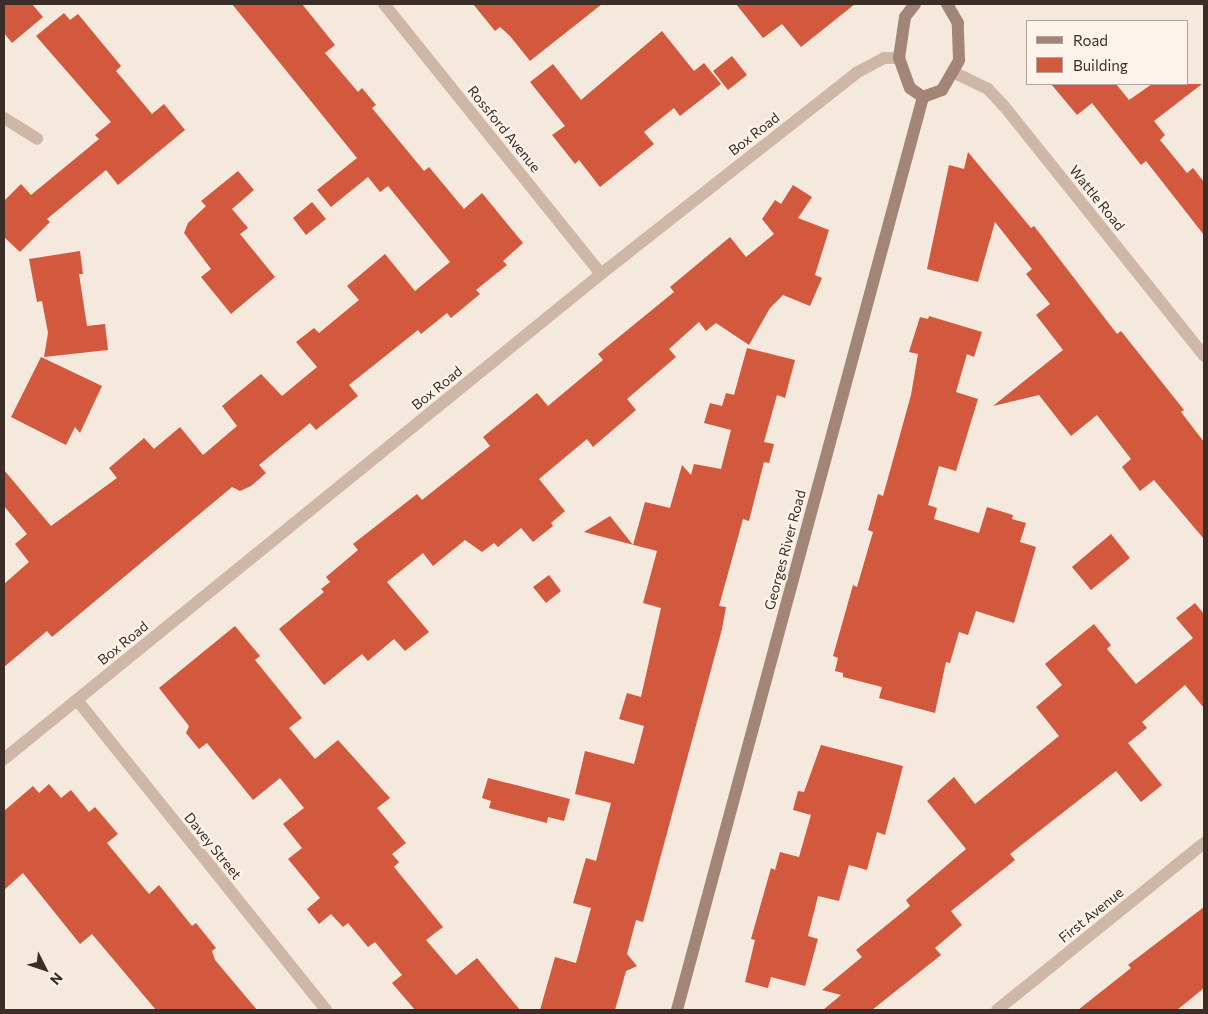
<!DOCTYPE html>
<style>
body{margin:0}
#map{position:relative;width:1208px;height:1014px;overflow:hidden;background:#f5e8dd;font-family:Commissioner,sans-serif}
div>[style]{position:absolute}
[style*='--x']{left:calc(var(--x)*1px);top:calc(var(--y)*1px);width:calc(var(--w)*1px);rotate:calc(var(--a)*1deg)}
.building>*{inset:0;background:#d2593d}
.street>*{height:12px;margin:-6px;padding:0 6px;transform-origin:6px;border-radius:6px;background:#cfb7a7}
.secondary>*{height:12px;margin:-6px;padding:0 6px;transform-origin:6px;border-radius:6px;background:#a38578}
span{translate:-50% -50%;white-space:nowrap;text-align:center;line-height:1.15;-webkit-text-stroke:4.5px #fcf3ea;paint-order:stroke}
.street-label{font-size:14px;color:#3b2d28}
.frame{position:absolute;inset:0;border:5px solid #3b2d28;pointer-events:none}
.legend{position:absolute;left:1026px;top:20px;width:162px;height:65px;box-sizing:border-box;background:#fcf3ea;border:1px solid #afa49c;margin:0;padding:6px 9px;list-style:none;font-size:15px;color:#3b2d28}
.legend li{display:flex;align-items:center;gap:10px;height:25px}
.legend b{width:25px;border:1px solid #afa49c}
.north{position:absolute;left:20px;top:944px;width:50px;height:50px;-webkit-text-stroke:4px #fcf3ea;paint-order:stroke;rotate:131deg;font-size:14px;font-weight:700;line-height:20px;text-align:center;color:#3b2d28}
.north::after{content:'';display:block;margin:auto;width:18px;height:22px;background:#3b2d28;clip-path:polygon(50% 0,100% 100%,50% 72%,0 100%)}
</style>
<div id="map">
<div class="building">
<div style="clip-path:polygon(4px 4px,32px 4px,43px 17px,12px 43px,4px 33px)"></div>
<div style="clip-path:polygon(232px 4px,302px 4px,335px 45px,325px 53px,358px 92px,362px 88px,376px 105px,372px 108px,424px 171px,429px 167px,464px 209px,482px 193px,523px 243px,503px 261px,507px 265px,476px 290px,480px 294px,451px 318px,447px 313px,421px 334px,418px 330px,349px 385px,358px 396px,316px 430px,310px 423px,259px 465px,266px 473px,251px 486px,240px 491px,232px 487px,52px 637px,47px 631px,4px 667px,4px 584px,29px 562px,15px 544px,27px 534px,4px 506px,4px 470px,51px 526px,117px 478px,109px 468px,144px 438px,154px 449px,180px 427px,203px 455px,237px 426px,222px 406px,261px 374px,282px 396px,317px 367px,296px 342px,314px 328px,319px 333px,359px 300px,347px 286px,385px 254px,415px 291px,450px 262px,388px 186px,380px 192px,368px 177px,331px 207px,317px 190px,357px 158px)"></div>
<div style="clip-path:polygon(473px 4px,602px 4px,530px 61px,510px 36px,500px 27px,495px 31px)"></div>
<div style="clip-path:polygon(736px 4px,855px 4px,801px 47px,782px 24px,763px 38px)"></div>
<div style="clip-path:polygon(64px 13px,70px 20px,78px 14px,121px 66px,116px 71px,152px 114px,164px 104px,185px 130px,118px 185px,106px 170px,47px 219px,50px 222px,20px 252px,4px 237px,4px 201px,21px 184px,31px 195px,99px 139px,95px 135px,111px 122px,36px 36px)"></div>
<div style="clip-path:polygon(662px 31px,694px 71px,704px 63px,721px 84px,680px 116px,674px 108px,644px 132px,654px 144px,600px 187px,579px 160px,575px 164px,552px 135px,565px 126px,530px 82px,553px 64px,581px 100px)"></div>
<div style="clip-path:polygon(732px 56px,747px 75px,728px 90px,713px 71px)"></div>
<div style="clip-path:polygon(1051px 84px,1116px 84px,1129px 100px,1152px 84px,1202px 84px,1154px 121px,1165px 135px,1160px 140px,1187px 173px,1193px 168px,1204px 182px,1204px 235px,1146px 161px,1141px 165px,1092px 103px,1077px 115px)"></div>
<div style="clip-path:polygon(968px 152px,1031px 228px,1034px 226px,1117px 334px,1121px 331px,1184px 410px,1181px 412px,1204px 442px,1204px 539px,1154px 480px,1140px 491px,1122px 467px,1131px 459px,1097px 415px,1071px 436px,1039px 395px,993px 406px,1063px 350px,1036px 315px,1050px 304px,1026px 274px,1032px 269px,995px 222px,978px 282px,927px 269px,949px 165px,964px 169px)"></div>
<div style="clip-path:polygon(238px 171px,254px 190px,232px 209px,248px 228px,240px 234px,275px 277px,231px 314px,201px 277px,211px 269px,184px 233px,188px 223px,206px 206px,201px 201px)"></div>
<div style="clip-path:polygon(793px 185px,812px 197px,798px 218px,829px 230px,815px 275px,822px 278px,810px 306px,783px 295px,770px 308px,749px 345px,716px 323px,706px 331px,699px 322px,669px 349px,676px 357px,627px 399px,636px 410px,593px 447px,587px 439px,539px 479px,565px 511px,551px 523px,553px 526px,533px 542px,521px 528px,498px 547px,494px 543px,482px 552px,465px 540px,433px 566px,423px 553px,387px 582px,429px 632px,405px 651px,394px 639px,368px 661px,362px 654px,324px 685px,279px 629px,324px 592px,321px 589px,330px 582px,326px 577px,358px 550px,353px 544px,417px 494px,422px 500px,490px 446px,483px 437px,537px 393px,548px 406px,603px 360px,598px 354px,674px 292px,670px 287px,730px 237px,746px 257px,774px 234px,762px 219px,775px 200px,781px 204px)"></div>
<div style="clip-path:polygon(312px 202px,326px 219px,306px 235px,293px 218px)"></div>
<div style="clip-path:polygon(80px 251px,83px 274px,79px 274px,87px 326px,105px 324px,108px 350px,44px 357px,48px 333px,42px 301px,37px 302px,29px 259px)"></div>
<div style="clip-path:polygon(929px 316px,982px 332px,974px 357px,967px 354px,956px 392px,978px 399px,956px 471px,939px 466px,928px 505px,937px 508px,934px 519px,979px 533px,987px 507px,1013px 515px,1012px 519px,1026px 523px,1020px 542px,1036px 547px,1014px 623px,976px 611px,968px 635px,959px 632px,950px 663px,946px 662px,935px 713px,879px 698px,882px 687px,843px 677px,843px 673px,835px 671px,838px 658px,833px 656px,853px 585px,857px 587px,873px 532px,868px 530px,878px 494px,883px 496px,911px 395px,918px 354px,909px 352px,920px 317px,928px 319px)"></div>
<div style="clip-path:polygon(747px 348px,795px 360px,785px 398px,777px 395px,764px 442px,774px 444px,769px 463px,764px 462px,749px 521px,743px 519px,719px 606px,726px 607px,722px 629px,643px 922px,636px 920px,627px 954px,637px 966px,626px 971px,615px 1010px,540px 1010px,555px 957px,576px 963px,591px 908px,573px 903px,586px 858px,596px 861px,611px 803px,575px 794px,585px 751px,634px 764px,644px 726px,619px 719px,627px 693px,641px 697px,661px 608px,643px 603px,657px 551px,584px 532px,610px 516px,633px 545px,645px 502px,670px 508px,682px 465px,691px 475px,694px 464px,721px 469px,731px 430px,704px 423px,710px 403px,722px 406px,726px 393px,734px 395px)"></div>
<div style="clip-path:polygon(41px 357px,102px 386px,80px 433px,75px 427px,66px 445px,11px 417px)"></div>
<div style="clip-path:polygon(1111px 534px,1130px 558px,1091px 590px,1072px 567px)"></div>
<div style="clip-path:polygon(549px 575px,561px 591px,546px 603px,533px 587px)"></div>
<div style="clip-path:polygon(1195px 603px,1204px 614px,1204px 708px,1185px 685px,1142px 722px,1147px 728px,1128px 743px,1162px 785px,1141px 802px,1116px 771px,1010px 854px,1015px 860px,951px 911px,962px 925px,935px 948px,941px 955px,872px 1010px,823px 1010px,841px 995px,822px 990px,862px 957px,856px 950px,910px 906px,906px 900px,966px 849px,927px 801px,954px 777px,975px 804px,1059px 736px,1036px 707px,1062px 685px,1045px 664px,1094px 624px,1111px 645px,1107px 649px,1136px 684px,1193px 638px,1176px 618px)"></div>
<div style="clip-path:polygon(235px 626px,260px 656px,255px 660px,302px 718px,289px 728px,315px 759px,338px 740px,390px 798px,377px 808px,406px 843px,392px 854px,399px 862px,394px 867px,443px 927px,426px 940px,456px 975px,477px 958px,520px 1010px,415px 1010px,392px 983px,402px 975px,375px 942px,368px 947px,348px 923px,343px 927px,331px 914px,319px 924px,307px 909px,320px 898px,288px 859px,302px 848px,283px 824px,304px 808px,280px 778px,253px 800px,207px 743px,199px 749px,186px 733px,189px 726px,159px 688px)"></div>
<div style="clip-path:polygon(821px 745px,903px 766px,885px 835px,877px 832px,867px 870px,849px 865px,839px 901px,818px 896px,808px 936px,818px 939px,805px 986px,771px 977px,768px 988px,745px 982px,755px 940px,751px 939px,771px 868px,775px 870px,780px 852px,799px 857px,811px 815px,793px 810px,798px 791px,804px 792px)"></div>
<div style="clip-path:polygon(488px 778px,570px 799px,564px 821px,548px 817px,547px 823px,489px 808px,491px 801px,482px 798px)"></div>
<div style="clip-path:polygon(49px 784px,61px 798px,71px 790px,89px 812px,95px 807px,118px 834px,107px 843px,149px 894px,159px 885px,192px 926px,196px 923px,216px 948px,212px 951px,215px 960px,257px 1010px,156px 1010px,92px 934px,80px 944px,23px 873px,4px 890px,4px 811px,33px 786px,39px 793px)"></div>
<div style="clip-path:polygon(1204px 907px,1204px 988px,1177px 1010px,1078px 1010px,1131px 968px,1128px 965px)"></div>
</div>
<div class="street">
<div style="--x:384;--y:4;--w:346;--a:51.2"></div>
<div style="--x:955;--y:73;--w:37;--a:26"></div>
<div style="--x:988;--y:89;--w:23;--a:47"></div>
<div style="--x:1004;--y:106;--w:320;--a:51.3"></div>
<div style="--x:4;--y:118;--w:39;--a:32"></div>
<div style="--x:77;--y:700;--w:398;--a:51.2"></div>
<div style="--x:4;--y:759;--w:769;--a:-39.09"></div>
<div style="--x:601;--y:274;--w:325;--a:-38.2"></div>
<div style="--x:856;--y:73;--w:32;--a:-28"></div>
<div style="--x:884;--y:58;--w:15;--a:0"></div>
<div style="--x:997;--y:1010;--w:266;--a:-38.9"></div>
</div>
<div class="secondary">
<div style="--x:915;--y:4;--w:16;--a:128"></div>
<div style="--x:905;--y:17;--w:41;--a:98.3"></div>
<div style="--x:899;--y:58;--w:32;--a:70"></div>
<div style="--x:910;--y:88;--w:16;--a:35"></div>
<div style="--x:923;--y:97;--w:20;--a:-20"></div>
<div style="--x:942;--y:90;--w:34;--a:-60"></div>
<div style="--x:959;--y:60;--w:37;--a:-92"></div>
<div style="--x:958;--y:23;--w:22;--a:-120"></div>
<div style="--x:677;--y:1010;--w:946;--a:-74.92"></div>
</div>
<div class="street-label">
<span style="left:504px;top:129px;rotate:51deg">Rossford Avenue</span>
<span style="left:754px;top:134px;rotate:-38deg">Box Road</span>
<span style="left:1097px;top:198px;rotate:51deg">Wattle Road</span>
<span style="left:437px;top:388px;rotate:-39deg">Box Road</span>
<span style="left:785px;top:550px;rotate:-75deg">Georges River Road</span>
<span style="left:123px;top:643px;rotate:-39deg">Box Road</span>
<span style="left:213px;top:846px;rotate:51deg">Davey Street</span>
<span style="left:1091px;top:915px;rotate:-39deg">First Avenue</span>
</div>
<div class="frame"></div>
<ul class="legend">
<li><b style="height:6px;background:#a38578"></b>Road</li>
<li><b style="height:14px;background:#d2593d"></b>Building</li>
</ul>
<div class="north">N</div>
</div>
